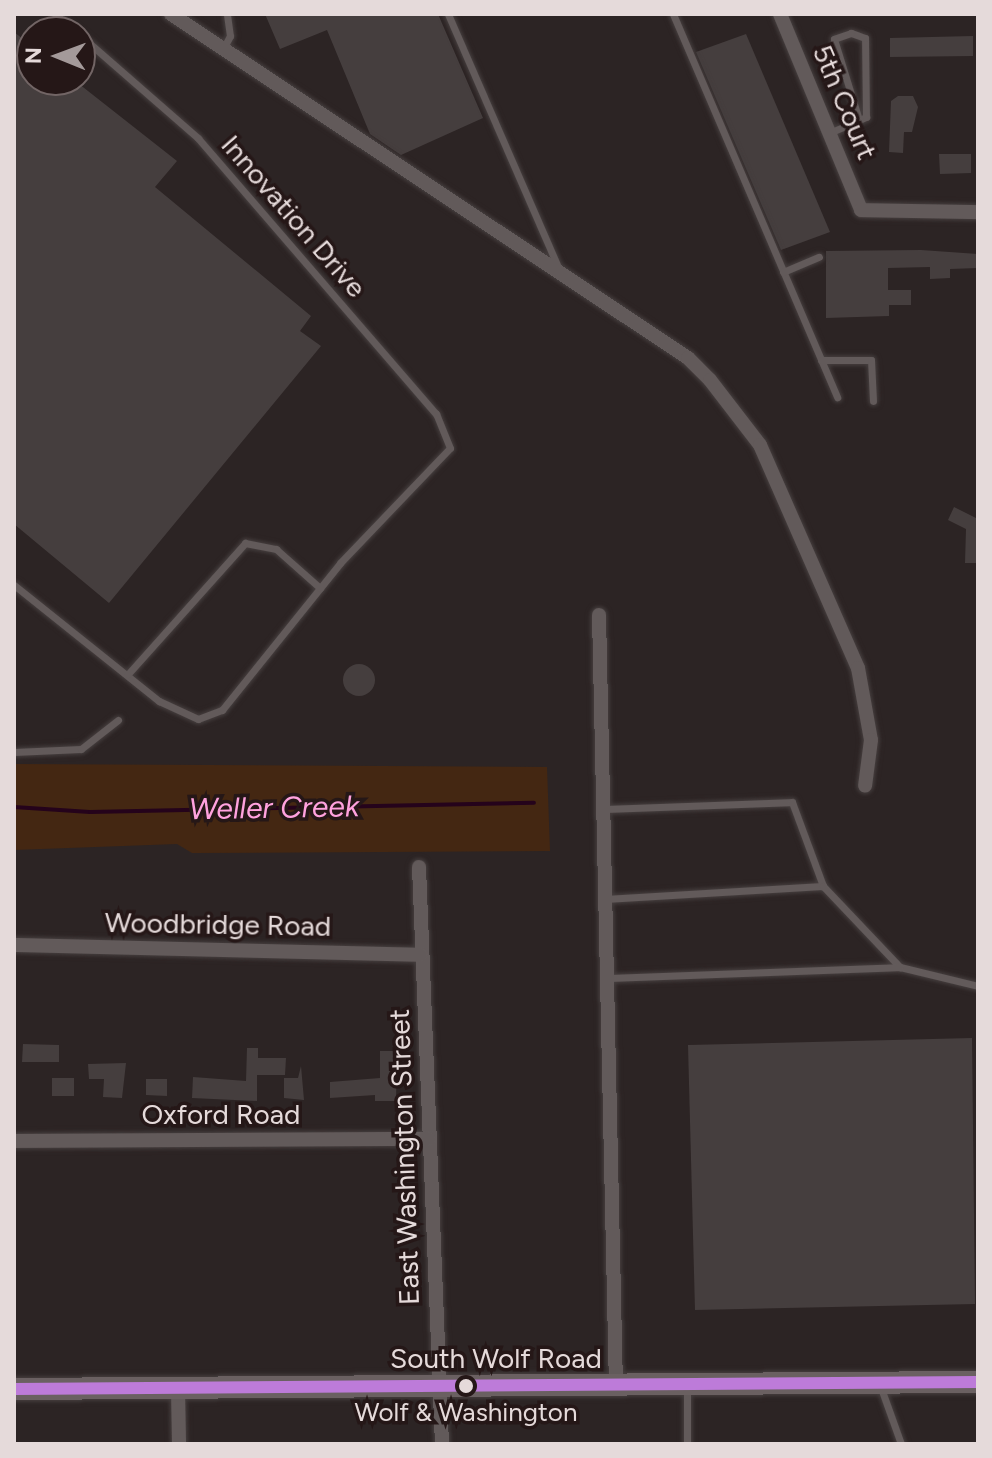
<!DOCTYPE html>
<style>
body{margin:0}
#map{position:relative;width:992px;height:1458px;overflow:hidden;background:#2c2424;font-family:Figtree,sans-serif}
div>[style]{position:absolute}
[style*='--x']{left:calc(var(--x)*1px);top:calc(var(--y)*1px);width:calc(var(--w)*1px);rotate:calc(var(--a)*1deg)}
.green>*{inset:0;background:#442712}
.stream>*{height:4px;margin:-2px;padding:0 2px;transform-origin:2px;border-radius:2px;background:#25031b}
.building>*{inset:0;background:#453e3e}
.round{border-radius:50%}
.roads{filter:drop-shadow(0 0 2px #463f3f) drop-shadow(0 0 2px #463f3f)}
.service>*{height:7px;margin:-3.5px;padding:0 3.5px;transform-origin:3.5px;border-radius:3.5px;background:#625a5a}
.minor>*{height:14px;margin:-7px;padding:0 7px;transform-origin:7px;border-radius:7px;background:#625a5a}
.secondary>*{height:22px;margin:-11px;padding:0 11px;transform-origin:11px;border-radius:11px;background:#6a6061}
.bus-1>*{height:12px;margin:-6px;padding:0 6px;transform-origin:6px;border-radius:6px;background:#bd7bd9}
.dots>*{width:22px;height:22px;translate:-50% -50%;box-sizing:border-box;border:4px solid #251717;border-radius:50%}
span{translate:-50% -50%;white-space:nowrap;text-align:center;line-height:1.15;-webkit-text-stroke:7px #251717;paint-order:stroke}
.bus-label{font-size:26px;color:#e5dada}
.street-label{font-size:28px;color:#e5dada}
.water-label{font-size:30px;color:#ffa2de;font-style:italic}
.frame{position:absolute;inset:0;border:16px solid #e5dada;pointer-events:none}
.north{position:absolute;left:16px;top:16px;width:80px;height:80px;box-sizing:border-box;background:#251717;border:2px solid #726565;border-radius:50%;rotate:271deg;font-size:22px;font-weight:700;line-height:32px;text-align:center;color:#e5dada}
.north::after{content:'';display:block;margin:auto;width:28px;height:36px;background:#a49a9a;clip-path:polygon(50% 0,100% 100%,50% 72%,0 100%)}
</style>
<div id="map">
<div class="green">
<div style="clip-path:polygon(14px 764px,547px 767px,550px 851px,192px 853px,177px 844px,14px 850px)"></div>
</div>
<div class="stream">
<div style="--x:14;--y:807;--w:76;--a:3.8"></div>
<div style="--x:90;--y:812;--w:444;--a:-1.2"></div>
</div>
<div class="building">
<div style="clip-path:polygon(265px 14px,438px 14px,483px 118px,401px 155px,370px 134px,327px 30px,280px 49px)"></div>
<div style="clip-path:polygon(14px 32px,32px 46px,32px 80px,74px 80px,177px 161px,155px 187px,311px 316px,300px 331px,321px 346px,109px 603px,14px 524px)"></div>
<div style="clip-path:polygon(746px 34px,830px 232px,781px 250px,696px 52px)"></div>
<div style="clip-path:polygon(973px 36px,973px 56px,890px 57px,890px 38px)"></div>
<div style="clip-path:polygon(898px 96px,913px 96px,918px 107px,912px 132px,904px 132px,903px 153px,889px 152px,891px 101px)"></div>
<div style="clip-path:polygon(939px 154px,971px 154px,971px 173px,940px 174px)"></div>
<div style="clip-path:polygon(921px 250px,978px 254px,978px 268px,950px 269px,950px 278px,930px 279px,930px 267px,888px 268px,888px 290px,911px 290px,911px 305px,889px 305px,889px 316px,826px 318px,826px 251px)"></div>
<div style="clip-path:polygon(954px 507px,978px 519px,978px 563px,965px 563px,966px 529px,948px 520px)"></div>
<div class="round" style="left:343px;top:664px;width:32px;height:32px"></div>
<div style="clip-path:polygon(972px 1038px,975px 1304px,695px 1310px,688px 1045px)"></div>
<div style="clip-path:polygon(23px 1044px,59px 1045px,59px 1062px,22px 1062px)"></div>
<div style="clip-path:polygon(247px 1048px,258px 1048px,258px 1058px,286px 1058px,285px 1075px,257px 1075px,257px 1101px,192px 1098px,193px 1077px,246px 1081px)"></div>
<div style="clip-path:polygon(380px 1051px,397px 1051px,396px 1101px,375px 1101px,375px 1095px,330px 1098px,330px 1082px,380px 1078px)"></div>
<div style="clip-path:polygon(126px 1063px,122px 1098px,103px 1097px,104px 1079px,89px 1079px,88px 1064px)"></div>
<div style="clip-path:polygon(301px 1066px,304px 1100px,284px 1098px,284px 1078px,298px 1078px)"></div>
<div style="clip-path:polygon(52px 1078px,74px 1078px,74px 1096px,52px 1096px)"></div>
<div style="clip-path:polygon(146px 1079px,167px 1079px,167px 1096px,146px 1095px)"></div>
</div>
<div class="roads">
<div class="service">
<div style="--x:55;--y:14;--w:28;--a:41"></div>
<div style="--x:448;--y:14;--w:278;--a:66.5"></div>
<div style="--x:673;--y:14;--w:417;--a:66.8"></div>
<div style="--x:223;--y:49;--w:15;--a:-62"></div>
<div style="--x:230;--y:36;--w:22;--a:-98"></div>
<div style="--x:829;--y:133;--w:33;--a:-23"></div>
<div style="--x:859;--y:120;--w:8;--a:-23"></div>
<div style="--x:866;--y:117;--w:79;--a:-90.7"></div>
<div style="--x:865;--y:38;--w:15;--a:-160"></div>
<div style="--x:851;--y:33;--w:18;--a:161"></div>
<div style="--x:834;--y:39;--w:85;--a:72.8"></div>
<div style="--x:783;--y:272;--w:39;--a:-23"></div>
<div style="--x:821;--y:360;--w:50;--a:0"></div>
<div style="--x:871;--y:360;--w:41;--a:87.2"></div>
<div style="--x:14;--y:585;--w:186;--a:38.7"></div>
<div style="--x:159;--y:701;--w:43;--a:24.8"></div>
<div style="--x:198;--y:719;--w:26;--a:-21"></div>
<div style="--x:222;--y:710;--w:189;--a:-51.2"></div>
<div style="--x:340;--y:563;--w:159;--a:-46.3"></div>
<div style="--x:450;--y:448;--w:37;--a:-112"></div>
<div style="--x:436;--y:414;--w:364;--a:-130.8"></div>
<div style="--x:198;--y:138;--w:157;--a:-138.9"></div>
<div style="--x:128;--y:674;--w:176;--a:-48.2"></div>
<div style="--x:245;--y:543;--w:32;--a:11"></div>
<div style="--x:276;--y:549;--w:59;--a:41.6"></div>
<div style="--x:14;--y:752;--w:67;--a:-2.6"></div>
<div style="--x:81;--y:749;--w:47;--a:-38.1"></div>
<div style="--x:602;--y:809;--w:190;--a:-2.1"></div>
<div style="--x:792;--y:802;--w:90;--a:69.7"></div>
<div style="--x:823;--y:886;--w:219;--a:176.6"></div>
<div style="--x:823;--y:886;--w:112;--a:46.5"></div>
<div style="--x:900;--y:967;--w:80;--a:13.7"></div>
<div style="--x:606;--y:978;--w:294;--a:-2.1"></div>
<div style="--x:881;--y:1388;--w:59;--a:70.3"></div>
<div style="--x:687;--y:1444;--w:55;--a:-90"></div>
</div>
<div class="minor">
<div style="--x:171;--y:14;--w:621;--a:33.64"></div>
<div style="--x:688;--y:358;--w:31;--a:45"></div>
<div style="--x:710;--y:380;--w:82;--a:52.4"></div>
<div style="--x:760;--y:445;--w:244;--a:66.3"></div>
<div style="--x:858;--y:668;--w:73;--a:79.8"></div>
<div style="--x:871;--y:740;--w:46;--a:97.4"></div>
<div style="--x:780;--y:14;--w:212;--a:67.5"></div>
<div style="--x:861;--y:210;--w:117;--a:1"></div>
<div style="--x:599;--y:615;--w:772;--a:88.74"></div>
<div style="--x:419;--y:867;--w:577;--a:87.72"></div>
<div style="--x:14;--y:945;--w:407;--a:1.4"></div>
<div style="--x:14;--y:1141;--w:415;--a:-0.3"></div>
<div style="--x:178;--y:1390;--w:54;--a:88.9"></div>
</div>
<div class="secondary">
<div style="--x:14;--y:1389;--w:964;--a:-0.42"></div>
</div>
</div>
<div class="bus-1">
<div style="--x:14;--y:1389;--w:964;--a:-0.42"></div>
</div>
<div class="dots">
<div style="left:466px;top:1386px;background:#e5dada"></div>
</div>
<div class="bus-label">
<span style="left:466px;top:1413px">Wolf &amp; Washington</span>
</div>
<div class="street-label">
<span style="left:845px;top:102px;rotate:67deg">5th Court</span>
<span style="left:294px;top:216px;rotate:49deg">Innovation Drive</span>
<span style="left:218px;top:924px;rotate:1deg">Woodbridge Road</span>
<span style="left:221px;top:1114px">Oxford Road</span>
<span style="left:404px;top:1157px;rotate:-92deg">East Washington Street</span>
<span style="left:496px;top:1358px">South Wolf Road</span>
</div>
<div class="water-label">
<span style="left:274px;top:808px;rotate:-1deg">Weller Creek</span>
</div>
<div class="frame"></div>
<div class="north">N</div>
</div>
